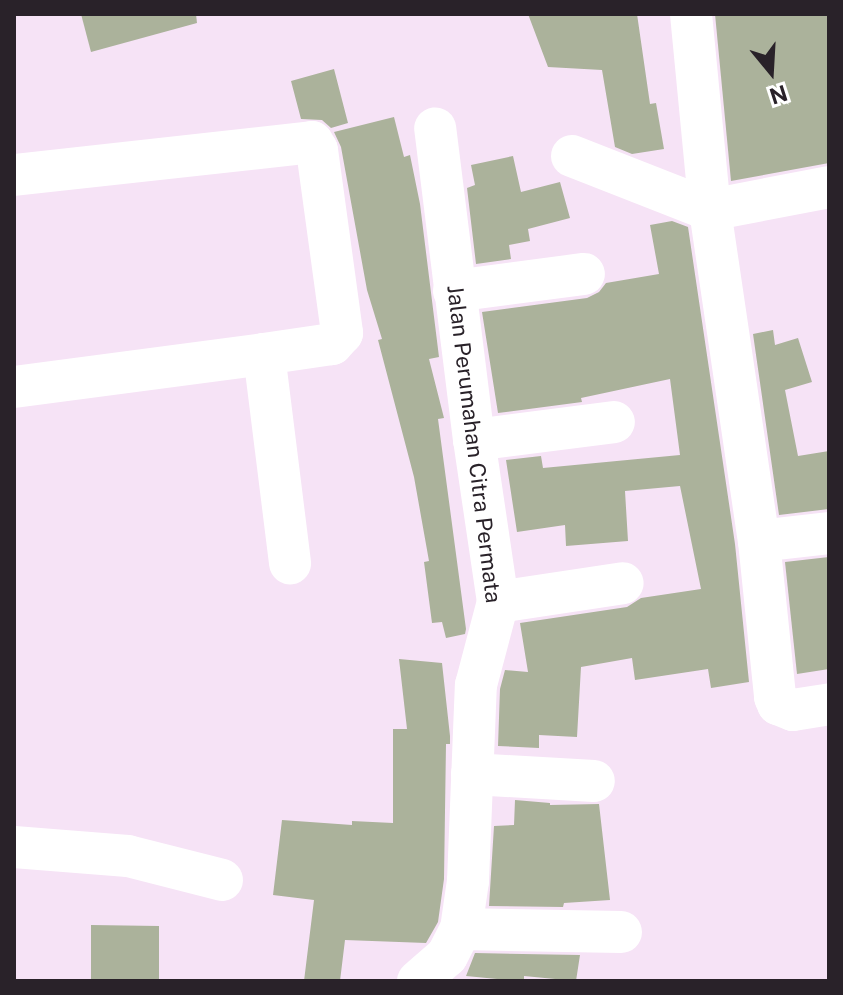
<!DOCTYPE html>
<style>
body{margin:0}
#map{position:relative;width:843px;height:995px;overflow:hidden;background:#f6e3f6;font-family:"Public Sans",sans-serif}
div>[style]{position:absolute}
[style*='--x']{left:calc(var(--x)*1px);top:calc(var(--y)*1px);width:calc(var(--w)*1px);rotate:calc(var(--a)*1deg)}
.building>*{inset:0;background:#abb29b}
.minor>*{height:42px;margin:-21px;padding:0 21px;transform-origin:21px;border-radius:21px;background:#fff}
span{translate:-50% -50%;white-space:nowrap;text-align:center;line-height:1.15;-webkit-text-stroke:8px #fff;paint-order:stroke}
.street-label{font-size:22px;color:#292229}
.frame{position:absolute;inset:0;border:16px solid #292229;pointer-events:none}
.north{position:absolute;left:731px;top:32px;width:80px;height:80px;-webkit-text-stroke:6px #fff;paint-order:stroke;rotate:162deg;font-size:22px;font-weight:700;line-height:32px;text-align:center;color:#292229}
.north::after{content:'';display:block;margin:auto;width:28px;height:36px;background:#292229;clip-path:polygon(50% 0,100% 100%,50% 72%,0 100%)}
</style>
<div id="map">
<div class="building">
<div style="clip-path:polygon(81px 14px,196px 14px,197px 23px,91px 52px)"></div>
<div style="clip-path:polygon(528px 14px,637px 14px,650px 104px,656px 103px,664px 149px,632px 154px,615px 147px,602px 70px,548px 67px)"></div>
<div style="clip-path:polygon(715px 14px,829px 14px,829px 163px,731px 181px)"></div>
<div style="clip-path:polygon(334px 69px,348px 123px,331px 128px,322px 120px,301px 119px,291px 81px)"></div>
<div style="clip-path:polygon(394px 117px,404px 157px,410px 155px,420px 204px,439px 357px,429px 359px,444px 418px,438px 419px,466px 629px,465px 634px,446px 638px,442px 622px,432px 623px,424px 562px,429px 561px,414px 477px,378px 340px,382px 339px,367px 290px,341px 147px,334px 132px)"></div>
<div style="clip-path:polygon(513px 156px,521px 192px,560px 182px,570px 218px,528px 229px,530px 241px,509px 245px,511px 259px,476px 264px,467px 188px,475px 185px,471px 165px)"></div>
<div style="clip-path:polygon(672px 221px,688px 227px,735px 544px,749px 682px,711px 688px,708px 669px,635px 680px,632px 658px,581px 667px,577px 737px,539px 735px,539px 748px,498px 746px,500px 689px,505px 670px,528px 672px,520px 623px,627px 607px,641px 598px,701px 589px,680px 486px,625px 491px,628px 541px,566px 546px,565px 525px,517px 532px,506px 460px,541px 456px,543px 468px,680px 455px,670px 379px,581px 398px,582px 402px,498px 413px,482px 312px,587px 298px,599px 292px,606px 283px,659px 274px,650px 225px)"></div>
<div style="clip-path:polygon(773px 330px,775px 345px,798px 338px,812px 382px,785px 390px,798px 456px,829px 451px,829px 509px,779px 515px,753px 334px)"></div>
<div style="clip-path:polygon(829px 557px,829px 669px,797px 674px,785px 562px)"></div>
<div style="clip-path:polygon(399px 659px,442px 663px,450px 736px,450px 744px,446px 744px,444px 879px,438px 922px,426px 943px,345px 940px,340px 981px,304px 981px,314px 900px,273px 895px,282px 820px,352px 825px,352px 821px,393px 823px,393px 729px,407px 729px)"></div>
<div style="clip-path:polygon(515px 800px,550px 803px,550px 805px,599px 804px,610px 900px,564px 903px,563px 907px,489px 906px,494px 826px,514px 825px)"></div>
<div style="clip-path:polygon(91px 925px,159px 926px,159px 981px,91px 981px)"></div>
<div style="clip-path:polygon(475px 953px,580px 955px,576px 981px,524px 976px,524px 981px,517px 981px,466px 976px)"></div>
</div>
<div class="minor">
<div style="--x:691;--y:14;--w:197;--a:84.5"></div>
<div style="--x:710;--y:210;--w:335;--a:81.6"></div>
<div style="--x:759;--y:541;--w:157;--a:84.1"></div>
<div style="--x:775;--y:697;--w:8;--a:67"></div>
<div style="--x:778;--y:704;--w:16;--a:22"></div>
<div style="--x:793;--y:710;--w:36;--a:-9"></div>
<div style="--x:572;--y:156;--w:148;--a:21.4"></div>
<div style="--x:710;--y:210;--w:121;--a:-10.9"></div>
<div style="--x:14;--y:175;--w:300;--a:-6.3"></div>
<div style="--x:312;--y:142;--w:9;--a:58"></div>
<div style="--x:317;--y:150;--w:185;--a:82.2"></div>
<div style="--x:342;--y:333;--w:15;--a:132"></div>
<div style="--x:332;--y:344;--w:69;--a:171.6"></div>
<div style="--x:454;--y:291;--w:131;--a:-7.5"></div>
<div style="--x:14;--y:387;--w:252;--a:-7.5"></div>
<div style="--x:264;--y:354;--w:211;--a:82.9"></div>
<div style="--x:474;--y:440;--w:141;--a:-7.3"></div>
<div style="--x:759;--y:541;--w:70;--a:-6.5"></div>
<div style="--x:498;--y:602;--w:126;--a:-8.6"></div>
<div style="--x:472;--y:774;--w:122;--a:3.3"></div>
<div style="--x:14;--y:847;--w:114;--a:4.5"></div>
<div style="--x:128;--y:856;--w:97;--a:14.3"></div>
<div style="--x:461;--y:929;--w:160;--a:1.1"></div>
<div style="--x:418;--y:981;--w:38;--a:-41"></div>
<div style="--x:447;--y:956;--w:30;--a:-63"></div>
<div style="--x:461;--y:929;--w:49;--a:-81.7"></div>
<div style="--x:468;--y:881;--w:196;--a:-87.7"></div>
<div style="--x:476;--y:685;--w:86;--a:-75.2"></div>
<div style="--x:498;--y:602;--w:164;--a:-98.4"></div>
<div style="--x:474;--y:440;--w:314;--a:-97.1"></div>
</div>
<div class="street-label">
<span style="left:474px;top:444px;rotate:83deg">Jalan Perumahan Citra Permata</span>
</div>
<div class="frame"></div>
<div class="north">N</div>
</div>
